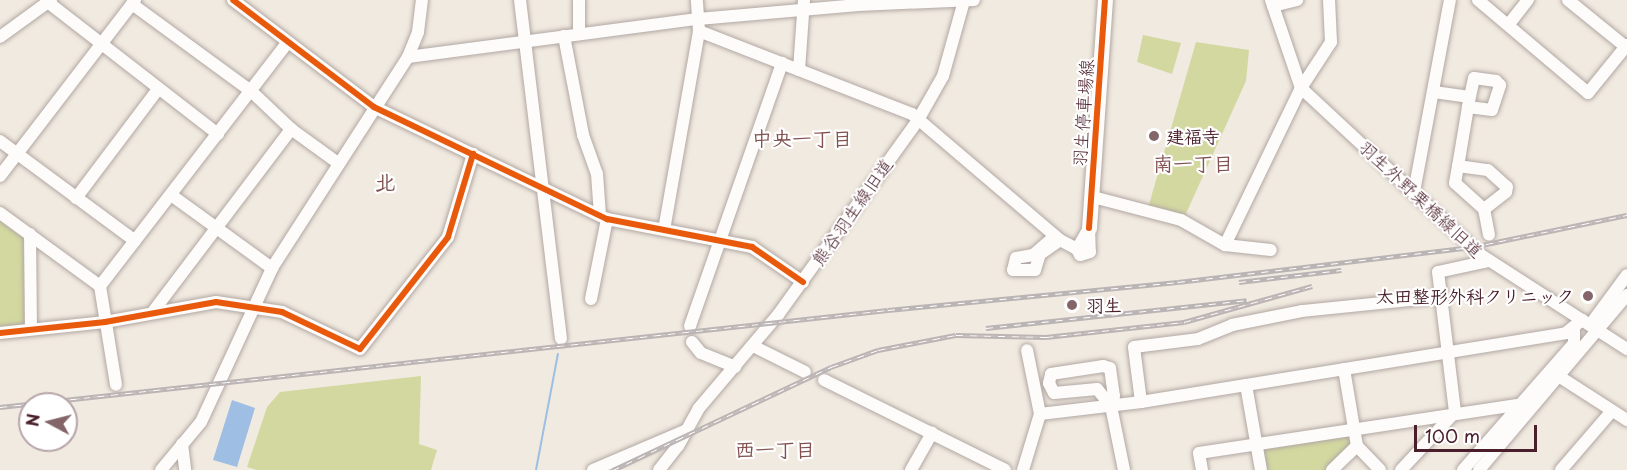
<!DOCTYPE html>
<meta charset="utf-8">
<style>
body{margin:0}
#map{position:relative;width:1627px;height:470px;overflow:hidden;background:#f1eae0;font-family:"Playpen Sans","Klee One",sans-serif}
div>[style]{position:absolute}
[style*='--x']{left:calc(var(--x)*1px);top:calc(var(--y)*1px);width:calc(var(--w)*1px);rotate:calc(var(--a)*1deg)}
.green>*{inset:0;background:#d3d8a0}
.water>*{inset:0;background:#9ebee4}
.stream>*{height:2px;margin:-1px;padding:0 1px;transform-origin:1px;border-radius:1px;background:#9ebee4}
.roads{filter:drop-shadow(0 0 2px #b1a7a3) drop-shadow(0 0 2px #b1a7a3)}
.minor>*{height:12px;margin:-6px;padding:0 6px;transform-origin:6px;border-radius:6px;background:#fdfcfa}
.major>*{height:15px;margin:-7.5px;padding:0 7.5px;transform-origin:7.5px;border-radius:7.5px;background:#fdfcfa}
.rail>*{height:4.5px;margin-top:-2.25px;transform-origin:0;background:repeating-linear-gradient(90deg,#fff 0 7px,#bbb4b5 0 14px);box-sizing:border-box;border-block:2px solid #bbb4b5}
.cycleway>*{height:6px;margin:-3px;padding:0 3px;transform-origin:3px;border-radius:3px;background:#e8590c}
.dots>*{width:16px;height:16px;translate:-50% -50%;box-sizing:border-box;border:3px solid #fff;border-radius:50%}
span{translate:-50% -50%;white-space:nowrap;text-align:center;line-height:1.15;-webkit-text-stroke:4.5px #fff;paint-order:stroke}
.street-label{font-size:18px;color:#4a1f2b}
.poi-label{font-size:18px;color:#4a1f2b;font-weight:700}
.left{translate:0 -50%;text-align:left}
.right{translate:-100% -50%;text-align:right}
.neighbourhood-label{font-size:20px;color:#81504f;font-weight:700}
.quarter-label{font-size:21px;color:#81504f;font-weight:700}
.north{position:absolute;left:18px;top:392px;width:60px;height:60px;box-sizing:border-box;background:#fff;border:2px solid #b7a5aa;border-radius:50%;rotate:277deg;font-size:16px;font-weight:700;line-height:24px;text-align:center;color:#4a1f2b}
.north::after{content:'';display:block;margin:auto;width:21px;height:27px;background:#84666a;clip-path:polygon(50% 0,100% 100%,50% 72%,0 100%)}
.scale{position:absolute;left:1414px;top:425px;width:123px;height:27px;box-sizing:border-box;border:3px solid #4a1f2b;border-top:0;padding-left:8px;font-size:18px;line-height:21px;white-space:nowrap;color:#4a1f2b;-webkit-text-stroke:4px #fff;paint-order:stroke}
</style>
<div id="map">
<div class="green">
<div style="clip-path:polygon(1143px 35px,1181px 43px,1172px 74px,1137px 62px)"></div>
<div style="clip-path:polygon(1196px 42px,1249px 50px,1246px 81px,1184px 218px,1148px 208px)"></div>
<div style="clip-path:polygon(0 218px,27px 235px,28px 328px,0 331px)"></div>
<div style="clip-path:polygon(421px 376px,419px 444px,437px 450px,431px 470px,257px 470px,247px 467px,267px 407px,280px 392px)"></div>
<div style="clip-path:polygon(1351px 433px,1354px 444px,1326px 470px,1263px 470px,1258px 447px)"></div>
</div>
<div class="water">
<div style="clip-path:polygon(232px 400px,255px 408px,237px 467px,213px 460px)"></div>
</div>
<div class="stream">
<div style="--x:536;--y:470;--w:118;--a:-79.3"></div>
</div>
<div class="roads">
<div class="minor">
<div style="--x:233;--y:0;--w:177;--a:37.2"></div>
<div style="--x:374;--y:107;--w:259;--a:25.7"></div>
<div style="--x:607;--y:219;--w:148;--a:10.9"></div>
<div style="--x:752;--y:247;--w:62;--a:34.5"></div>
<div style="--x:520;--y:0;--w:341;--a:83.1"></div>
<div style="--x:579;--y:0;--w:34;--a:90"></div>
<div style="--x:1271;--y:0;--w:93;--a:71.2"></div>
<div style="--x:1301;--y:88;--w:246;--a:42.9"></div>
<div style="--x:1481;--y:255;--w:174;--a:32.8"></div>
<div style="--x:1478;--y:0;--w:144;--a:40.2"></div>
<div style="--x:1588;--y:93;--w:62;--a:-50.9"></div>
<div style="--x:1568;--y:0;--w:76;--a:39.1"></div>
<div style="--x:49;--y:3;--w:214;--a:37.8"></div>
<div style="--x:132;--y:4;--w:147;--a:36.2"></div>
<div style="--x:251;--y:91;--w:55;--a:43.5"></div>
<div style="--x:291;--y:129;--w:58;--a:35.9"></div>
<div style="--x:1273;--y:6;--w:25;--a:-14"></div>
<div style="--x:1509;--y:24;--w:31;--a:-52"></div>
<div style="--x:699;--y:31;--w:229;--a:21.3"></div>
<div style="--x:912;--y:114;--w:194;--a:40.4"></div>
<div style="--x:1060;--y:240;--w:19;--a:28"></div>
<div style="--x:564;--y:36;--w:101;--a:79.1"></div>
<div style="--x:583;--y:135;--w:41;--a:70.3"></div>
<div style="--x:597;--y:174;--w:41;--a:85.8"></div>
<div style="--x:0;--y:37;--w:63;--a:-36"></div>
<div style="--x:408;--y:57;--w:292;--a:-7.5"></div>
<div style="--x:698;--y:19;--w:161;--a:-5"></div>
<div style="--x:858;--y:5;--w:116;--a:-2.5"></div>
<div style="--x:799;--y:70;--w:70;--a:-85.9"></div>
<div style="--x:1434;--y:92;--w:36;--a:8"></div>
<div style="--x:1468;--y:107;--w:24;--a:7"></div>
<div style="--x:1492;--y:110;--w:26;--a:-72"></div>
<div style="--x:1500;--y:85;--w:6;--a:-135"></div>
<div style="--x:1496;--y:81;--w:22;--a:-172"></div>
<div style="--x:1474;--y:78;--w:30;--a:102"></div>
<div style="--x:1468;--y:107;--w:60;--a:99.6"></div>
<div style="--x:1458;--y:166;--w:17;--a:100"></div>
<div style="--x:1455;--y:183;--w:39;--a:42"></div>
<div style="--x:1484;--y:209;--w:26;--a:79"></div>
<div style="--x:0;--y:141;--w:168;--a:36.5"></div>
<div style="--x:1458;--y:166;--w:30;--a:8"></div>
<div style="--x:1488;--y:170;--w:25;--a:42"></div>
<div style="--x:1507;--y:187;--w:5;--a:101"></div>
<div style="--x:1506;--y:192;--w:28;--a:142"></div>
<div style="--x:0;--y:176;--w:222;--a:-52.5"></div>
<div style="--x:1414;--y:192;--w:195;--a:-79.4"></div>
<div style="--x:171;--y:195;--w:125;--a:35.9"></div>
<div style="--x:1093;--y:197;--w:91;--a:14.6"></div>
<div style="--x:1181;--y:220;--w:51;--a:29.6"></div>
<div style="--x:1225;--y:245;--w:46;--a:6.2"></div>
<div style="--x:76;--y:198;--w:136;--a:-53"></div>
<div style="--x:0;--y:213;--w:124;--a:36.1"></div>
<div style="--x:100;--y:286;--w:100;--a:80.8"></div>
<div style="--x:1089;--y:228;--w:24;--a:88"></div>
<div style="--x:1090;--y:252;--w:10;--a:163"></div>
<div style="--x:1080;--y:255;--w:7;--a:-117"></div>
<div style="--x:1077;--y:249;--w:24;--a:-60"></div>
<div style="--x:664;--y:230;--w:202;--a:-80"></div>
<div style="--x:699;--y:31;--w:31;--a:-94"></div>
<div style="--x:30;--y:234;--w:95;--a:89.4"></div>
<div style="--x:1055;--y:236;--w:29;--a:139"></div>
<div style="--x:1033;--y:255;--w:17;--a:170"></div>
<div style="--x:1016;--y:258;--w:12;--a:104"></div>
<div style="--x:1013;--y:270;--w:22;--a:0"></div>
<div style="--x:1035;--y:270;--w:17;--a:-73"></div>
<div style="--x:1040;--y:254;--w:24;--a:-35"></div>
<div style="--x:1225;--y:245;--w:174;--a:-64.2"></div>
<div style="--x:1301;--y:88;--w:55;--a:-56.9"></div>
<div style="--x:1331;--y:42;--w:42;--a:-92.7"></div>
<div style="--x:100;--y:286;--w:307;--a:-52.4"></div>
<div style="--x:591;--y:299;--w:82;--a:-78.7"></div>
<div style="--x:152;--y:313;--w:231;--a:-52.9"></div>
<div style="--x:1590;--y:325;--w:62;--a:-53.5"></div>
<div style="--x:690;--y:326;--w:279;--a:-70.7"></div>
<div style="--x:0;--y:333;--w:106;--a:-6"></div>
<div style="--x:105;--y:322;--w:113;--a:-10.2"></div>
<div style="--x:216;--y:302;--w:67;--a:8.6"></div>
<div style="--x:282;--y:312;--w:86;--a:25.4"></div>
<div style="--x:360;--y:349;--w:142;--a:-51.8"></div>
<div style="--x:448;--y:237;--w:87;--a:-73.2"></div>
<div style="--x:692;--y:342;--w:14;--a:51"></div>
<div style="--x:701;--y:353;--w:37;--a:22"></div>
<div style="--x:753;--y:346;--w:58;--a:26.6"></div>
<div style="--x:1344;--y:369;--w:78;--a:80.4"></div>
<div style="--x:1357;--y:446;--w:33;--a:46"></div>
<div style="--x:1560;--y:377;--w:80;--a:32.7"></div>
<div style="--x:824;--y:380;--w:202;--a:26.4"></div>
<div style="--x:1246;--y:385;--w:86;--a:80"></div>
<div style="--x:1141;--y:402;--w:55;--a:-97.3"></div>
<div style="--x:1134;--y:347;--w:64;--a:-7.1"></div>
<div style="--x:1198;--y:339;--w:37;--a:-22"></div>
<div style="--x:1232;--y:325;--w:71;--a:-11.3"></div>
<div style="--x:1302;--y:311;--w:139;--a:-5.8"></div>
<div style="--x:1111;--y:406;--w:22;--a:-129"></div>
<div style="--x:1097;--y:389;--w:43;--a:174.7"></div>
<div style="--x:1054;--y:393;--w:11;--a:-117"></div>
<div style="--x:1049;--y:383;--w:9;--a:-77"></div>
<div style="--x:1051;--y:374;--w:53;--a:-8.7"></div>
<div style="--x:1103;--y:366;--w:7;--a:16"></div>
<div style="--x:1110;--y:368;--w:28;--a:82"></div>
<div style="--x:1114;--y:396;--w:10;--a:107"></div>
<div style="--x:1111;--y:406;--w:65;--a:78.5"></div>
<div style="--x:1040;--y:414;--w:102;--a:-6.8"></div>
<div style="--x:1141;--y:402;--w:431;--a:-9.2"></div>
<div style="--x:1566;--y:333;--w:21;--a:-39"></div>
<div style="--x:182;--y:444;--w:26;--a:83"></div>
<div style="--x:161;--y:470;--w:62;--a:-50.2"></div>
<div style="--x:201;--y:422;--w:170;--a:-65.2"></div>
<div style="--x:272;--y:268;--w:251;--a:-57.2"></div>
<div style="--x:408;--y:57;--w:27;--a:-68"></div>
<div style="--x:418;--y:32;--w:32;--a:-83"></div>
<div style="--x:593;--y:470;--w:102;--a:-23.1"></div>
<div style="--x:659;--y:470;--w:31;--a:-52"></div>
<div style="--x:678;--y:446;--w:43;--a:-61.1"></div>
<div style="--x:699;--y:408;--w:122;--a:-49.7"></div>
<div style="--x:778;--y:315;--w:240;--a:-54.3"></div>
<div style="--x:918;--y:120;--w:51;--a:-60.4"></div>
<div style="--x:943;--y:76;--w:78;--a:-74.4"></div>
<div style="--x:911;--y:470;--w:43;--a:-60.4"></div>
<div style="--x:1023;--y:470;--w:59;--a:-73.1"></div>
<div style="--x:1040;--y:414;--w:65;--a:-101.5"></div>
<div style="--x:1202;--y:470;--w:17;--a:-100"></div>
<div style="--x:1199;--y:453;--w:327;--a:-8.6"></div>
<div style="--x:1332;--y:470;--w:35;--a:-44"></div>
<div style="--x:1401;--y:470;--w:79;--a:-47"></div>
<div style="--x:1455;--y:412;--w:141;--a:-96.9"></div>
<div style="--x:1438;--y:272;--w:51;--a:-12.4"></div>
<div style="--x:1463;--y:470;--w:169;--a:-48.8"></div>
<div style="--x:1574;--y:343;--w:13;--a:-90"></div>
<div style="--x:1479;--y:470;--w:229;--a:-49.8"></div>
<div style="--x:1561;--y:470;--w:78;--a:-49.2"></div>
</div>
<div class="major">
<div style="--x:1089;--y:228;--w:229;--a:-86"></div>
</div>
</div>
<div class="rail">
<div style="--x:1239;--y:282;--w:103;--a:-6.7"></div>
<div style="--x:986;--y:328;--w:262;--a:-6.1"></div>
<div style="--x:0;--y:407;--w:893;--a:-6.23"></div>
<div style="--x:888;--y:310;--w:291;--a:-5.5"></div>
<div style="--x:1178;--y:282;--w:296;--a:-6.8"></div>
<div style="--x:1472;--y:247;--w:158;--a:-11.7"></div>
<div style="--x:613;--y:470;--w:241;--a:-25.3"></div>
<div style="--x:831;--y:367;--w:50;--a:-19.9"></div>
<div style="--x:878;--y:350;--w:79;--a:-10.9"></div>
<div style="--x:956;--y:335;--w:90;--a:1.3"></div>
<div style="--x:1046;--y:337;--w:139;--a:-6.2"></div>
<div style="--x:1184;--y:322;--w:133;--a:-15.7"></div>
</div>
<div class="cycleway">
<div style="--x:233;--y:0;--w:177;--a:37.2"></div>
<div style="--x:374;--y:107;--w:259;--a:25.7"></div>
<div style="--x:607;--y:219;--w:148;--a:10.9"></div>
<div style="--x:752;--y:247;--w:62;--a:34.5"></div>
<div style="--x:1089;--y:228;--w:229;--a:-86"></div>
<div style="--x:0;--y:333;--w:106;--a:-6"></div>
<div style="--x:105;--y:322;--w:113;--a:-10.2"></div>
<div style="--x:216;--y:302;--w:67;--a:8.6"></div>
<div style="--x:282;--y:312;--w:86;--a:25.4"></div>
<div style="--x:360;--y:349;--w:142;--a:-51.8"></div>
<div style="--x:448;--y:237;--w:87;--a:-73.2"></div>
</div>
<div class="dots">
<div style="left:1154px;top:136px;background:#84666a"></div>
<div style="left:1588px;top:296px;background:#84666a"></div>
<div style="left:1072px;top:305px;background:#84666a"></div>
</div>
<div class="street-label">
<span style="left:1083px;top:113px;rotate:-86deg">羽生停車場線</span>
<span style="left:1421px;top:199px;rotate:43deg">羽生外野栗橋線旧道</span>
<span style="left:852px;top:212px;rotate:-55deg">熊谷羽生線旧道</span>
</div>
<div class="poi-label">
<span class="left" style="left:1166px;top:136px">建福寺</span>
<span class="right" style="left:1574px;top:296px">太田整形外科クリニック</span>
<span class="left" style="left:1086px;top:305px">羽生</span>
</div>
<div class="neighbourhood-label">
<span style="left:802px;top:138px">中央一丁目</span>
<span style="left:1193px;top:163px">南一丁目</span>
<span style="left:775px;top:449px">西一丁目</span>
</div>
<div class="quarter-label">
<span style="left:385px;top:181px">北</span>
</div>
<div class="north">N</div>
<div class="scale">100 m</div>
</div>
